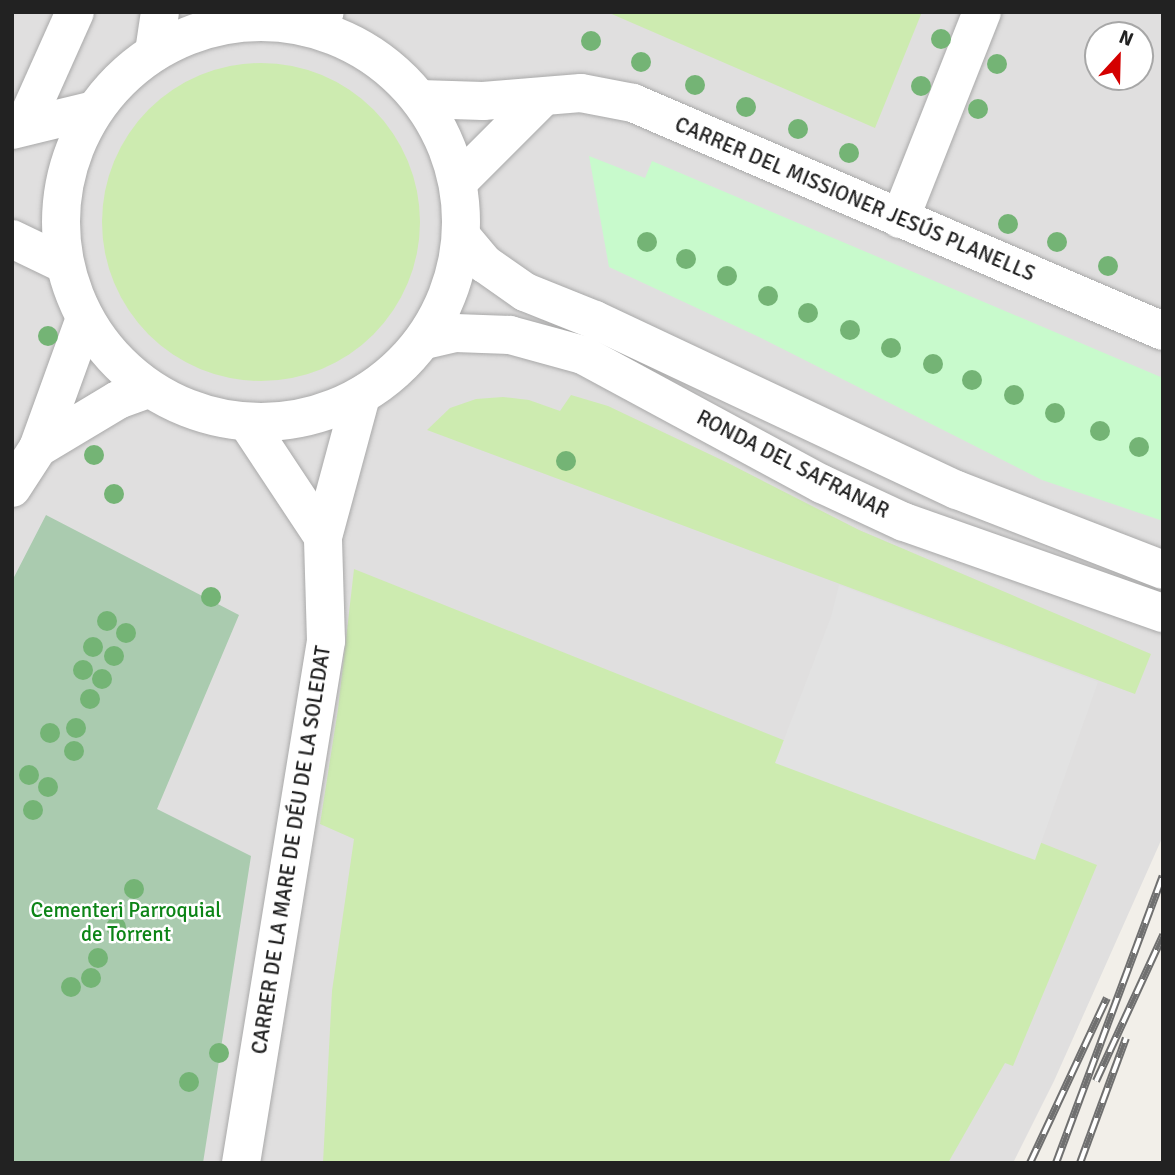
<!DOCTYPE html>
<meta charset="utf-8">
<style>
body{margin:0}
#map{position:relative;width:1175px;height:1175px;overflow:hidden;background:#f2efe9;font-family:Signika,sans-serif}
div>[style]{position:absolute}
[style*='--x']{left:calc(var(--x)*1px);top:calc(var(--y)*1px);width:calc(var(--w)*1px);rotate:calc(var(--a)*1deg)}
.residential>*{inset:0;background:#e0dfdf}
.grass>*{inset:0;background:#cdebb0}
.round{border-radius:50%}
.cemetery>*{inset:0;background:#aacbaf}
.park>*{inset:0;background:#c8facc}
.parking>*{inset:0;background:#e2e2e2}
.roads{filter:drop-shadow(0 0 2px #a9a9a9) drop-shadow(0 0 2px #a9a9a9)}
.minor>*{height:38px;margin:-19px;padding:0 19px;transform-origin:19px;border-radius:19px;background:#fff}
.tertiary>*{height:38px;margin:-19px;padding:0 19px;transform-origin:19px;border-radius:19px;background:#fff}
.tertiary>.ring{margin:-19px;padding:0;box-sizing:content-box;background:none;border:38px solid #fff;border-radius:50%}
.rail>*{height:8px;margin-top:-4px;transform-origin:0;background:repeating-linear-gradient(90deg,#fff 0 16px,#707070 0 32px);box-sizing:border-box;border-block:2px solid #707070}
.trees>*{width:20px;height:20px;margin:-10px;border-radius:50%;background:#74b475}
span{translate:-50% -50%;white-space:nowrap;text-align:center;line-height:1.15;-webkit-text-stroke:5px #fff;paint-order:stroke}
.street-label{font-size:21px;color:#222}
.park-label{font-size:21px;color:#0c8416}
.frame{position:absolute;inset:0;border:14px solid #222;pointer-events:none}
.north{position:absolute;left:1084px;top:21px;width:70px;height:70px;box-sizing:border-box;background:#fff;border:2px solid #a7a7a7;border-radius:50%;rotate:22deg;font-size:19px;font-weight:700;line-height:28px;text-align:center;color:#222}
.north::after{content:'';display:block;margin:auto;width:24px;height:32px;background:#d40000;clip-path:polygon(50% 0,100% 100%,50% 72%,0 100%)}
</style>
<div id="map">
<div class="residential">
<div style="clip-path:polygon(evenodd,12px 12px,1163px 12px,1163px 836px,1054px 1081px,1013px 1163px,12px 1163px,12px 12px,1098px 35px,1140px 35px,1140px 77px,1098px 77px,1098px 35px)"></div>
</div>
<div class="grass">
<div style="clip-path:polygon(607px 12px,922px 12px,875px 128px)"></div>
<div class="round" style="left:102px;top:63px;width:318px;height:318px"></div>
<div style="clip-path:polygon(571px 395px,608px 406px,726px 462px,859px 530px,1151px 654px,1135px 694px,427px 430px,450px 408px,476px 399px,503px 397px,529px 400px,560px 411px)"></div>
<div style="clip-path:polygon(354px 569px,1097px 865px,1013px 1066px,1005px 1063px,948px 1163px,323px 1163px,332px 991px,354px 839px,320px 824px,338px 709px)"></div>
</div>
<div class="cemetery">
<div style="clip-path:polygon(46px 515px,239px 615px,157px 809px,251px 856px,203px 1163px,12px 1163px,12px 581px)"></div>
</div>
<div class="park">
<div style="clip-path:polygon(589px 156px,645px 178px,652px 161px,1163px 378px,1163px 521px,1042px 480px,759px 337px,609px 267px)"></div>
</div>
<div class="parking">
<div style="clip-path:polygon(839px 585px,1098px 682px,1035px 860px,775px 763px,831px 617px)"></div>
</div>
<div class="roads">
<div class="minor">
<div style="--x:251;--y:12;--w:12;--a:48"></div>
<div style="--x:307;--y:27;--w:23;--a:-40"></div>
<div style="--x:154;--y:52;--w:40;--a:-81.5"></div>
<div style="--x:420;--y:99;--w:63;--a:1.8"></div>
<div style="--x:483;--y:101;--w:98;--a:-4.7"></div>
<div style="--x:581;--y:93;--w:53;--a:10.9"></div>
<div style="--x:633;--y:103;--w:577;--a:23.28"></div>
<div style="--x:24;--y:126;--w:125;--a:-65.9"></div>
<div style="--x:458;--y:182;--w:117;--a:-45"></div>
<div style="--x:900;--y:219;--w:223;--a:-68.4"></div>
<div style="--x:247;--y:422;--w:138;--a:56.5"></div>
<div style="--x:38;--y:448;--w:93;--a:-31"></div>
<div style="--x:118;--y:400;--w:33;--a:-20"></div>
<div style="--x:12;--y:488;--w:48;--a:-57"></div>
<div style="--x:38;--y:448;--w:138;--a:-70.1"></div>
<div style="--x:241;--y:1163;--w:529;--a:-80.75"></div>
<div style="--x:326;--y:641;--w:104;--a:-91.7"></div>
<div style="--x:323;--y:537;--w:146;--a:-74.9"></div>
</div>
<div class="tertiary">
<div class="ring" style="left:61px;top:22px;width:362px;height:362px"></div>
<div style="--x:12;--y:130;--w:84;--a:-13.7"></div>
<div style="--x:462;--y:237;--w:35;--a:50"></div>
<div style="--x:485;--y:264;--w:49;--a:35"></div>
<div style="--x:525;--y:292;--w:75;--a:21.8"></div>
<div style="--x:595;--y:320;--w:400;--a:25.2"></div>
<div style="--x:957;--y:490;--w:221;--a:21.2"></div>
<div style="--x:12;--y:239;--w:58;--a:25.7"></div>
<div style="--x:425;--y:340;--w:31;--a:-13"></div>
<div style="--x:455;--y:333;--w:55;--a:2.1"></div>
<div style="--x:510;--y:335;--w:76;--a:15.3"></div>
<div style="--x:583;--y:355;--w:272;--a:28.4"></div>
<div style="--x:822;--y:484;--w:90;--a:24.9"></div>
<div style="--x:904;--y:522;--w:275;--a:19.4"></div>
</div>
</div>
<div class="rail">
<div style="--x:1096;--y:1081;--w:161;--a:-65.3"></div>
<div style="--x:1030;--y:1163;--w:182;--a:-65"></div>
<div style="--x:1056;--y:1163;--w:306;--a:-69.6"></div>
<div style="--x:1080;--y:1163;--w:133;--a:-69.8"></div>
</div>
<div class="trees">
<div style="left:941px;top:39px"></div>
<div style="left:591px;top:41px"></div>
<div style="left:641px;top:62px"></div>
<div style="left:997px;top:64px"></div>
<div style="left:695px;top:85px"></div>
<div style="left:921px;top:86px"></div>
<div style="left:746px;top:107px"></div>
<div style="left:978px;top:109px"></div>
<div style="left:798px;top:129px"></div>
<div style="left:849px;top:153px"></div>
<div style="left:1008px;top:224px"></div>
<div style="left:647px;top:242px"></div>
<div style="left:1057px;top:242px"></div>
<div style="left:686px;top:259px"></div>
<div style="left:1108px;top:266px"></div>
<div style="left:727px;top:276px"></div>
<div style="left:768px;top:296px"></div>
<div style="left:808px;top:313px"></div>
<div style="left:850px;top:330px"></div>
<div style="left:48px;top:336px"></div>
<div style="left:891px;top:348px"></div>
<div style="left:933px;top:364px"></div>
<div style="left:972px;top:380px"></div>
<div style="left:1014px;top:395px"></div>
<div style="left:1055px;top:413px"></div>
<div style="left:1100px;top:431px"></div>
<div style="left:1139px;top:447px"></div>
<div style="left:94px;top:455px"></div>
<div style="left:566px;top:461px"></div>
<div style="left:114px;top:494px"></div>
<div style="left:211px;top:597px"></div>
<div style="left:107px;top:621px"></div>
<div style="left:126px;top:633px"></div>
<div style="left:93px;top:647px"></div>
<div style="left:114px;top:656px"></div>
<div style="left:83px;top:670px"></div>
<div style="left:102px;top:679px"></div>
<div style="left:90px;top:699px"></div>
<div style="left:76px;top:728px"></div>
<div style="left:50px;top:733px"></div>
<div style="left:74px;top:751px"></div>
<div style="left:29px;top:775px"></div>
<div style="left:48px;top:787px"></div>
<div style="left:33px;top:810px"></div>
<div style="left:134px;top:889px"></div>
<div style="left:116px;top:927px"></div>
<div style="left:98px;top:958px"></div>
<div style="left:91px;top:978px"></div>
<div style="left:71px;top:987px"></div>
<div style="left:219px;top:1053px"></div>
<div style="left:189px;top:1082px"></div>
</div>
<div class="street-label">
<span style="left:855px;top:199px;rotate:23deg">CARRER DEL MISSIONER JESÚS PLANELLS</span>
<span style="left:793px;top:464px;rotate:27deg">RONDA DEL SAFRANAR</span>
<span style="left:291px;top:850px;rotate:-81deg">CARRER DE LA MARE DE DÉU DE LA SOLEDAT</span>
</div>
<div class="park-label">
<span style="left:126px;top:922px">Cementeri Parroquial<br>de Torrent</span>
</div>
<div class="frame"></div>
<div class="north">N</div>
</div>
